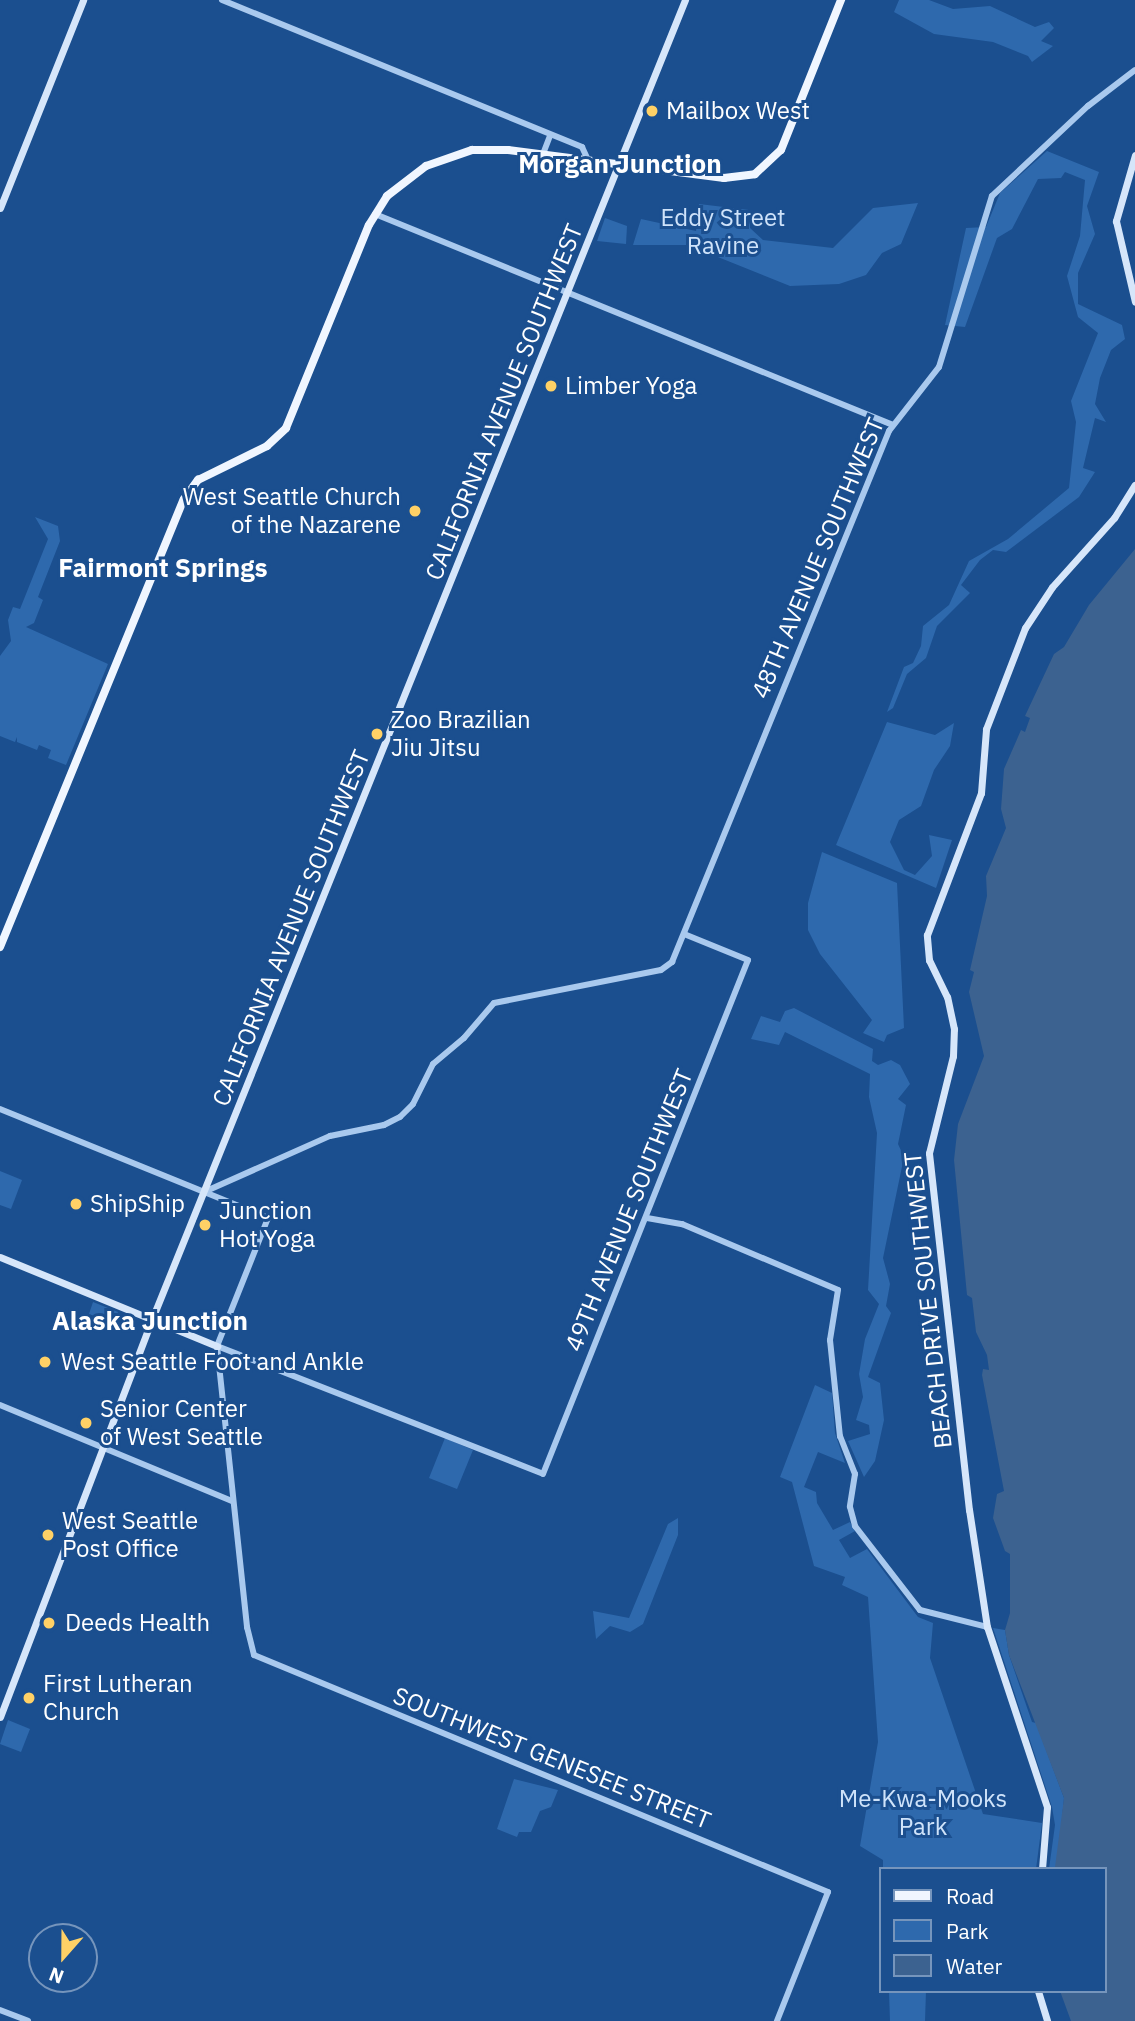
<!DOCTYPE html>
<style>
body{margin:0}
#map{position:relative;width:1135px;height:2021px;overflow:hidden;background:#1b4f8f;font-family:"IBM Plex Sans",sans-serif}
div>[style]{position:absolute}
[style*='--x']{left:calc(var(--x)*1px);top:calc(var(--y)*1px);width:calc(var(--w)*1px);rotate:calc(var(--a)*1deg)}
.green>*{inset:0;background:#2e69ad}
.water>*{inset:0;background:#3c6290}
.tertiary>*{height:6px;margin:-3px;padding:0 3px;transform-origin:3px;border-radius:3px;background:#a9c9ee}
.secondary>*{height:7px;margin:-3.5px;padding:0 3.5px;transform-origin:3.5px;border-radius:3.5px;background:#d6e6fa}
.primary>*{height:8px;margin:-4px;padding:0 4px;transform-origin:4px;border-radius:4px;background:#f0f6ff}
.dots>*{width:19px;height:19px;translate:-50% -50%;box-sizing:border-box;border:4px solid #1b4f8f;border-radius:50%}
span{translate:-50% -50%;white-space:nowrap;text-align:center;line-height:1.15;-webkit-text-stroke:6px #1b4f8f;paint-order:stroke}
.poi-label{font-size:24px;color:#fff}
.left{translate:0 -50%;text-align:left}
.right{translate:-100% -50%;text-align:right}
.park-label{font-size:24px;color:#cfe3fa}
.street-label{font-size:24px;color:#fff}
.neighbourhood-label{font-size:26px;color:#fff;font-weight:700}
.legend{position:absolute;left:879px;top:1867px;width:228px;height:126px;box-sizing:border-box;background:#1b4f8f;border:2px solid #7695bc;margin:0;padding:9px 12px;list-style:none;font-size:21px;color:#fff}
.legend li{display:flex;align-items:center;gap:14px;height:35px}
.legend b{width:35px;border:2px solid #7695bc}
.north{position:absolute;left:28px;top:1923px;width:70px;height:70px;box-sizing:border-box;background:#1b4f8f;border:2px solid #7695bc;border-radius:50%;rotate:201deg;font-size:19px;font-weight:700;line-height:28px;text-align:center;color:#fff}
.north::after{content:'';display:block;margin:auto;width:24px;height:32px;background:#ffd166;clip-path:polygon(50% 0,100% 100%,50% 72%,0 100%)}
</style>
<div id="map">
<div class="green">
<div style="clip-path:polygon(899px 0,929px 0,953px 9px,990px 6px,1035px 27px,1049px 22px,1054px 28px,1041px 41px,1053px 46px,1032px 62px,1028px 56px,993px 42px,934px 34px,894px 12px)"></div>
<div style="clip-path:polygon(1047px 151px,1099px 172px,1087px 206px,1095px 234px,1078px 273px,1078px 304px,1122px 325px,1125px 339px,1111px 350px,1100px 378px,1095px 404px,1106px 422px,1095px 418px,1083px 468px,1095px 472px,1079px 497px,1006px 552px,993px 550px,980px 560px,961px 585px,970px 593px,937px 626px,926px 658px,907px 674px,893px 708px,887px 712px,904px 667px,913px 663px,921px 646px,923px 626px,949px 605px,969px 561px,1008px 539px,1069px 488px,1076px 422px,1071px 401px,1098px 333px,1078px 317px,1067px 276px,1080px 236px,1085px 180px,1065px 172px,1061px 178px,1038px 179px,1012px 229px,997px 238px,965px 327px,945px 325px,966px 228px,986px 227px,1000px 193px)"></div>
<div style="clip-path:polygon(918px 203px,901px 244px,882px 253px,866px 275px,839px 284px,790px 286px,688px 245px,633px 245px,641px 219px,696px 231px,699px 204px,749px 210px,750px 228px,763px 240px,833px 248px,873px 208px)"></div>
<div style="clip-path:polygon(605px 218px,627px 226px,626px 244px,597px 241px)"></div>
<div style="clip-path:polygon(35px 517px,58px 526px,60px 541px,38px 597px,43px 600px,34px 623px,26px 627px,108px 664px,66px 765px,48px 758px,51px 750px,39px 745px,37px 750px,17px 742px,17px 737px,15px 742px,0 736px,0 656px,11px 641px,8px 620px,13px 607px,20px 609px,48px 539px)"></div>
<div style="clip-path:polygon(887px 722px,935px 735px,954px 723px,950px 746px,934px 770px,921px 806px,899px 820px,890px 842px,904px 870px,915px 875px,932px 856px,929px 835px,952px 840px,936px 888px,836px 845px)"></div>
<div style="clip-path:polygon(822px 852px,897px 883px,904px 1028px,887px 1035px,884px 1042px,863px 1033px,872px 1020px,820px 954px,808px 930px,808px 903px)"></div>
<div style="clip-path:polygon(794px 1008px,873px 1049px,872px 1061px,878px 1065px,891px 1060px,900px 1065px,910px 1084px,898px 1099px,906px 1105px,898px 1144px,904px 1157px,883px 1258px,890px 1284px,886px 1306px,891px 1313px,868px 1377px,880px 1383px,884px 1420px,875px 1461px,864px 1477px,848px 1441px,870px 1434px,869px 1425px,856px 1420px,863px 1397px,859px 1374px,865px 1339px,879px 1304px,868px 1290px,877px 1133px,869px 1097px,870px 1074px,785px 1032px,779px 1045px,751px 1039px,761px 1016px,780px 1022px,785px 1011px)"></div>
<div style="clip-path:polygon(0 1171px,22px 1180px,11px 1209px,0 1205px)"></div>
<div style="clip-path:polygon(93px 1302px,118px 1312px,113px 1323px,89px 1314px)"></div>
<div style="clip-path:polygon(815px 1385px,832px 1393px,835px 1433px,845px 1463px,818px 1452px,804px 1487px,816px 1492px,817px 1503px,833px 1530px,850px 1522px,855px 1531px,839px 1540px,850px 1558px,867px 1549px,918px 1617px,933px 1623px,930px 1658px,983px 1814px,1042px 1823px,1036px 1869px,883px 1869px,883px 1860px,860px 1846px,878px 1742px,868px 1597px,842px 1585px,845px 1577px,814px 1566px,792px 1482px,780px 1477px)"></div>
<div style="clip-path:polygon(445px 1438px,473px 1450px,457px 1489px,429px 1478px)"></div>
<div style="clip-path:polygon(678px 1518px,678px 1535px,643px 1624px,630px 1632px,610px 1626px,596px 1639px,593px 1611px,629px 1618px,668px 1524px)"></div>
<div style="clip-path:polygon(993px 1628px,1005px 1630px,1009px 1655px,1032px 1722px,1036px 1723px,1064px 1798px,1057px 1869px,1049px 1869px,1055px 1825px,1052px 1807px)"></div>
<div style="clip-path:polygon(8px 1720px,30px 1729px,21px 1752px,0 1744px)"></div>
<div style="clip-path:polygon(514px 1779px,558px 1790px,551px 1807px,540px 1811px,531px 1832px,519px 1832px,517px 1837px,497px 1829px)"></div>
<div style="clip-path:polygon(889px 1991px,926px 1991px,925px 2021px,890px 2021px)"></div>
</div>
<div class="water">
<div style="clip-path:polygon(1135px 549px,1135px 2021px,1071px 2021px,1060px 1991px,1105px 1991px,1105px 1869px,1055px 1867px,1064px 1798px,1009px 1655px,1005px 1630px,1010px 1613px,1010px 1554px,1005px 1551px,993px 1518px,997px 1494px,1004px 1491px,982px 1375px,983px 1369px,989px 1370px,987px 1355px,976px 1332px,972px 1298px,967px 1295px,954px 1160px,958px 1124px,984px 1056px,969px 992px,974px 972px,970px 970px,987px 896px,986px 876px,1006px 828px,1001px 809px,1004px 769px,1021px 730px,1025px 732px,1030px 718px,1025px 716px,1054px 654px,1064px 647px,1089px 605px)"></div>
</div>
<div class="tertiary">
<div style="--x:222;--y:0;--w:389;--a:22.2"></div>
<div style="--x:582;--y:147;--w:14;--a:65"></div>
<div style="--x:543;--y:154;--w:19;--a:-69"></div>
<div style="--x:375;--y:214;--w:559;--a:22.16"></div>
<div style="--x:0;--y:1109;--w:289;--a:22.1"></div>
<div style="--x:268;--y:1218;--w:138;--a:111.7"></div>
<div style="--x:217;--y:1346;--w:283;--a:83.9"></div>
<div style="--x:247;--y:1627;--w:29;--a:76"></div>
<div style="--x:254;--y:1655;--w:621;--a:22.44"></div>
<div style="--x:828;--y:1892;--w:139;--a:111.6"></div>
<div style="--x:204;--y:1192;--w:138;--a:-24"></div>
<div style="--x:330;--y:1136;--w:55;--a:-11.5"></div>
<div style="--x:384;--y:1125;--w:18;--a:-27"></div>
<div style="--x:400;--y:1117;--w:18;--a:-45"></div>
<div style="--x:413;--y:1104;--w:45;--a:-63.4"></div>
<div style="--x:433;--y:1064;--w:40;--a:-40"></div>
<div style="--x:464;--y:1038;--w:46;--a:-49.4"></div>
<div style="--x:494;--y:1003;--w:170;--a:-11.2"></div>
<div style="--x:661;--y:970;--w:14;--a:-36"></div>
<div style="--x:672;--y:962;--w:574;--a:-67.77"></div>
<div style="--x:889;--y:431;--w:81;--a:-52"></div>
<div style="--x:939;--y:367;--w:179;--a:-72.8"></div>
<div style="--x:992;--y:196;--w:132;--a:-43.2"></div>
<div style="--x:1088;--y:106;--w:59;--a:-37.5"></div>
<div style="--x:647;--y:1218;--w:36;--a:10"></div>
<div style="--x:682;--y:1224;--w:169;--a:22.9"></div>
<div style="--x:838;--y:1290;--w:51;--a:99.1"></div>
<div style="--x:830;--y:1340;--w:97;--a:84.1"></div>
<div style="--x:840;--y:1436;--w:41;--a:68.5"></div>
<div style="--x:855;--y:1474;--w:33;--a:99"></div>
<div style="--x:850;--y:1507;--w:20;--a:75"></div>
<div style="--x:855;--y:1526;--w:106;--a:52.3"></div>
<div style="--x:920;--y:1610;--w:69;--a:14.2"></div>
<div style="--x:217;--y:1346;--w:350;--a:21.4"></div>
<div style="--x:543;--y:1474;--w:553;--a:-68.26"></div>
<div style="--x:748;--y:960;--w:69;--a:-157.9"></div>
<div style="--x:0;--y:1405;--w:251;--a:22.5"></div>
<div style="--x:0;--y:2010;--w:30;--a:21"></div>
</div>
<div class="secondary">
<div style="--x:1135;--y:155;--w:69;--a:106.1"></div>
<div style="--x:1116;--y:221;--w:83;--a:76.8"></div>
<div style="--x:0;--y:208;--w:224;--a:-68.2"></div>
<div style="--x:0;--y:1257;--w:235;--a:22.3"></div>
<div style="--x:0;--y:1717;--w:426;--a:-69.1"></div>
<div style="--x:152;--y:1319;--w:1423;--a:-68"></div>
<div style="--x:1042;--y:1869;--w:62;--a:-85.4"></div>
<div style="--x:1047;--y:1807;--w:190;--a:-108.4"></div>
<div style="--x:987;--y:1627;--w:118;--a:-98.7"></div>
<div style="--x:969;--y:1510;--w:359;--a:-96.4"></div>
<div style="--x:929;--y:1153;--w:100;--a:-76.1"></div>
<div style="--x:953;--y:1056;--w:27;--a:-88"></div>
<div style="--x:954;--y:1029;--w:33;--a:-102"></div>
<div style="--x:947;--y:997;--w:41;--a:-115.9"></div>
<div style="--x:929;--y:960;--w:25;--a:-95"></div>
<div style="--x:927;--y:935;--w:152;--a:-69.2"></div>
<div style="--x:981;--y:793;--w:64;--a:-85.5"></div>
<div style="--x:986;--y:729;--w:108;--a:-68.9"></div>
<div style="--x:1025;--y:628;--w:49;--a:-56.6"></div>
<div style="--x:1052;--y:587;--w:93;--a:-48.1"></div>
<div style="--x:1114;--y:518;--w:39;--a:-58"></div>
<div style="--x:1038;--y:1991;--w:31;--a:73"></div>
</div>
<div class="primary">
<div style="--x:0;--y:947;--w:484;--a:-67.7"></div>
<div style="--x:184;--y:499;--w:24;--a:-54"></div>
<div style="--x:198;--y:480;--w:77;--a:-26.2"></div>
<div style="--x:267;--y:446;--w:26;--a:-43"></div>
<div style="--x:286;--y:428;--w:219;--a:-67.8"></div>
<div style="--x:369;--y:225;--w:34;--a:-58"></div>
<div style="--x:387;--y:196;--w:49;--a:-37.6"></div>
<div style="--x:426;--y:166;--w:49;--a:-19.2"></div>
<div style="--x:472;--y:150;--w:36;--a:0"></div>
<div style="--x:508;--y:150;--w:218;--a:7.4"></div>
<div style="--x:724;--y:178;--w:31;--a:-7"></div>
<div style="--x:755;--y:174;--w:35;--a:-43"></div>
<div style="--x:781;--y:150;--w:162;--a:-68.2"></div>
</div>
<div class="dots">
<div style="left:652px;top:111px;background:#ffd166"></div>
<div style="left:551px;top:386px;background:#ffd166"></div>
<div style="left:415px;top:511px;background:#ffd166"></div>
<div style="left:377px;top:734px;background:#ffd166"></div>
<div style="left:76px;top:1204px;background:#ffd166"></div>
<div style="left:205px;top:1225px;background:#ffd166"></div>
<div style="left:45px;top:1362px;background:#ffd166"></div>
<div style="left:86px;top:1423px;background:#ffd166"></div>
<div style="left:48px;top:1535px;background:#ffd166"></div>
<div style="left:49px;top:1623px;background:#ffd166"></div>
<div style="left:29px;top:1698px;background:#ffd166"></div>
</div>
<div class="poi-label">
<span class="left" style="left:666px;top:111px">Mailbox West</span>
<span class="left" style="left:565px;top:386px">Limber Yoga</span>
<span class="right" style="left:401px;top:511px">West Seattle Church<br>of the Nazarene</span>
<span class="left" style="left:391px;top:734px">Zoo Brazilian<br>Jiu Jitsu</span>
<span class="left" style="left:90px;top:1204px">ShipShip</span>
<span class="left" style="left:219px;top:1225px">Junction<br>Hot Yoga</span>
<span class="left" style="left:61px;top:1362px">West Seattle Foot and Ankle</span>
<span class="left" style="left:100px;top:1423px">Senior Center<br>of West Seattle</span>
<span class="left" style="left:62px;top:1535px">West Seattle<br>Post Office</span>
<span class="left" style="left:65px;top:1623px">Deeds Health</span>
<span class="left" style="left:43px;top:1698px">First Lutheran<br>Church</span>
</div>
<div class="park-label">
<span style="left:723px;top:232px">Eddy Street<br>Ravine</span>
<span style="left:923px;top:1813px">Me-Kwa-Mooks<br>Park</span>
</div>
<div class="street-label">
<span style="left:504px;top:402px;rotate:-68deg">CALIFORNIA AVENUE SOUTHWEST</span>
<span style="left:818px;top:558px;rotate:-67deg">48TH AVENUE SOUTHWEST</span>
<span style="left:291px;top:928px;rotate:-68deg">CALIFORNIA AVENUE SOUTHWEST</span>
<span style="left:629px;top:1210px;rotate:-68deg">49TH AVENUE SOUTHWEST</span>
<span style="left:928px;top:1300px;rotate:-96deg">BEACH DRIVE SOUTHWEST</span>
<span style="left:552px;top:1758px;rotate:22deg">SOUTHWEST GENESEE STREET</span>
</div>
<div class="neighbourhood-label">
<span style="left:620px;top:164px">Morgan Junction</span>
<span style="left:163px;top:568px">Fairmont Springs</span>
<span style="left:150px;top:1321px">Alaska Junction</span>
</div>
<ul class="legend">
<li><b style="height:9px;background:#f0f6ff"></b>Road</li>
<li><b style="height:19px;background:#2e69ad"></b>Park</li>
<li><b style="height:19px;background:#3c6290"></b>Water</li>
</ul>
<div class="north">N</div>
</div>
